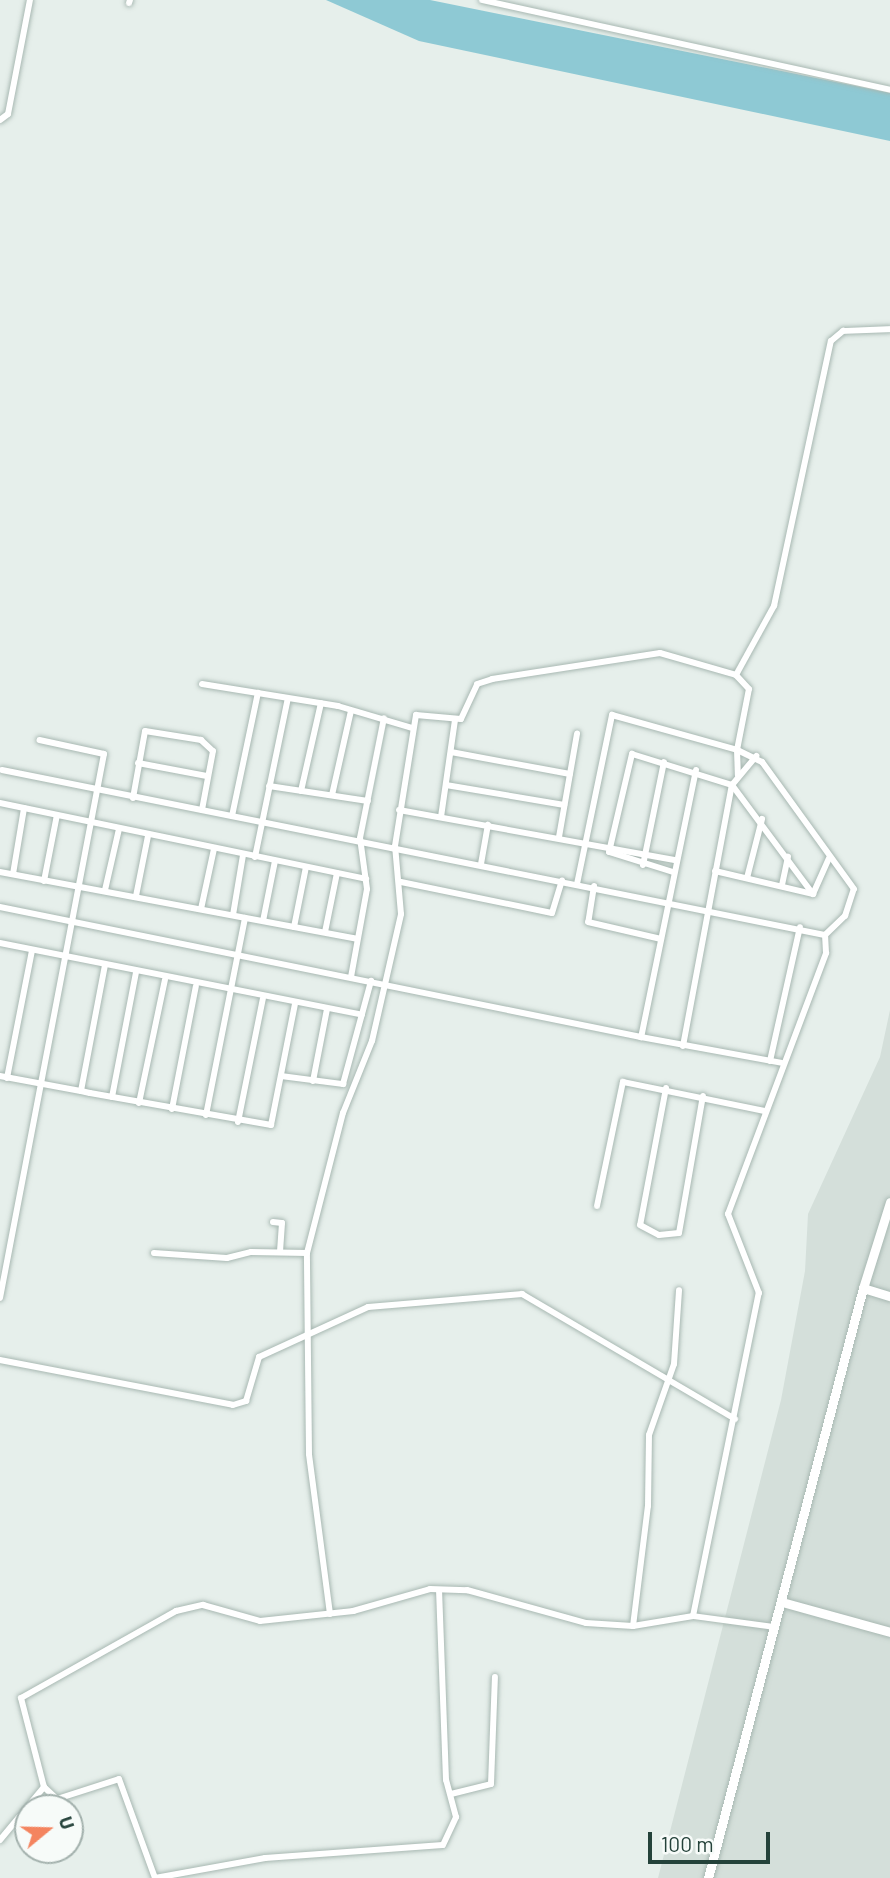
<!DOCTYPE html>
<style>
body{margin:0}
#map{position:relative;width:890px;height:1878px;overflow:hidden;background:#e6efeb;font-family:Barlow,sans-serif}
div>[style]{position:absolute}
[style*='--x']{left:calc(var(--x)*1px);top:calc(var(--y)*1px);width:calc(var(--w)*1px);rotate:calc(var(--a)*1deg)}
.built>*{inset:0;background:#d4dfda}
.water>*{inset:0;background:#8ec9d4}
.roads{filter:drop-shadow(0 0 2px #a8b8b2) drop-shadow(0 0 2px #a8b8b2)}
.street>*{height:6px;margin:-3px;padding:0 3px;transform-origin:3px;border-radius:3px;background:#fff}
.secondary>*{height:9px;margin:-4.5px;padding:0 4.5px;transform-origin:4.5px;border-radius:4.5px;background:#fff}
span{translate:-50% -50%;white-space:nowrap;text-align:center;line-height:1.15;-webkit-text-stroke:5px #f7fbf9;paint-order:stroke}
.north{position:absolute;left:14px;top:1794px;width:70px;height:70px;box-sizing:border-box;background:#f7fbf9;border:2px solid #a3b1ad;border-radius:50%;rotate:71deg;font-size:19px;font-weight:700;line-height:28px;text-align:center;color:#24423a}
.north::after{content:'';display:block;margin:auto;width:24px;height:32px;background:#f4845f;clip-path:polygon(50% 0,100% 100%,50% 72%,0 100%)}
.scale{position:absolute;left:648px;top:1832px;width:122px;height:32px;box-sizing:border-box;border:4px solid #24423a;border-top:0;padding-left:9px;font-size:21px;line-height:24px;white-space:nowrap;color:#24423a;-webkit-text-stroke:5px #f7fbf9;paint-order:stroke}
</style>
<div id="map">
<div class="built">
<div style="clip-path:polygon(890px 1010px,890px 1878px,658px 1878px,781px 1400px,805px 1271px,808px 1214px,880px 1057px)"></div>
</div>
<div class="water">
<div style="clip-path:polygon(326px 0,430px 0,890px 93px,890px 141px,419px 41px)"></div>
</div>
<div class="roads">
<div class="street">
<div style="--x:482;--y:0;--w:418;--a:12.4"></div>
<div style="--x:129;--y:3;--w:3;--a:-72"></div>
<div style="--x:0;--y:120;--w:10;--a:-37"></div>
<div style="--x:8;--y:114;--w:116;--a:-79.1"></div>
<div style="--x:202;--y:684;--w:138;--a:9.2"></div>
<div style="--x:338;--y:706;--w:77;--a:16.6"></div>
<div style="--x:451;--y:752;--w:121;--a:10.5"></div>
<div style="--x:138;--y:763;--w:70;--a:10.7"></div>
<div style="--x:2;--y:770;--w:839;--a:11.34"></div>
<div style="--x:696;--y:770;--w:273;--a:101.6"></div>
<div style="--x:641;--y:1037;--w:143;--a:10.4"></div>
<div style="--x:446;--y:785;--w:120;--a:9.6"></div>
<div style="--x:269;--y:786;--w:100;--a:8.6"></div>
<div style="--x:301;--y:791;--w:90;--a:-77.2"></div>
<div style="--x:332;--y:795;--w:86;--a:-77.3"></div>
<div style="--x:133;--y:798;--w:68;--a:-79.8"></div>
<div style="--x:145;--y:731;--w:57;--a:9.1"></div>
<div style="--x:201;--y:740;--w:16;--a:43"></div>
<div style="--x:213;--y:751;--w:60;--a:100.6"></div>
<div style="--x:0;--y:803;--w:374;--a:11.7"></div>
<div style="--x:399;--y:810;--w:280;--a:10.3"></div>
<div style="--x:232;--y:816;--w:126;--a:-78.1"></div>
<div style="--x:441;--y:817;--w:98;--a:-81.8"></div>
<div style="--x:559;--y:837;--w:105;--a:-80.1"></div>
<div style="--x:255;--y:857;--w:162;--a:-78.3"></div>
<div style="--x:481;--y:864;--w:40;--a:-80"></div>
<div style="--x:643;--y:865;--w:105;--a:-78.5"></div>
<div style="--x:715;--y:871;--w:101;--a:13.2"></div>
<div style="--x:813;--y:894;--w:39;--a:-66"></div>
<div style="--x:0;--y:872;--w:363;--a:10.6"></div>
<div style="--x:673;--y:872;--w:67;--a:-162.6"></div>
<div style="--x:609;--y:852;--w:101;--a:-76.8"></div>
<div style="--x:632;--y:754;--w:105;--a:17.2"></div>
<div style="--x:732;--y:785;--w:136;--a:53.4"></div>
<div style="--x:13;--y:874;--w:67;--a:-80.5"></div>
<div style="--x:747;--y:878;--w:61;--a:-75.7"></div>
<div style="--x:44;--y:881;--w:67;--a:-78.9"></div>
<div style="--x:401;--y:882;--w:154;--a:11.6"></div>
<div style="--x:552;--y:913;--w:34;--a:-73"></div>
<div style="--x:577;--y:884;--w:173;--a:-78.3"></div>
<div style="--x:612;--y:715;--w:130;--a:15.6"></div>
<div style="--x:737;--y:750;--w:25;--a:88"></div>
<div style="--x:782;--y:885;--w:29;--a:-78"></div>
<div style="--x:594;--y:886;--w:36;--a:99"></div>
<div style="--x:588;--y:922;--w:75;--a:13.1"></div>
<div style="--x:105;--y:890;--w:63;--a:-77.1"></div>
<div style="--x:136;--y:896;--w:61;--a:-78.7"></div>
<div style="--x:0;--y:907;--w:654;--a:11.46"></div>
<div style="--x:201;--y:909;--w:61;--a:-77.8"></div>
<div style="--x:233;--y:915;--w:61;--a:-80.5"></div>
<div style="--x:263;--y:921;--w:61;--a:-78.7"></div>
<div style="--x:294;--y:927;--w:61;--a:-78.7"></div>
<div style="--x:325;--y:932;--w:60;--a:-78.5"></div>
<div style="--x:0;--y:943;--w:369;--a:11.2"></div>
<div style="--x:105;--y:965;--w:128;--a:100.8"></div>
<div style="--x:81;--y:1091;--w:9;--a:13"></div>
<div style="--x:90;--y:1093;--w:184;--a:10"></div>
<div style="--x:271;--y:1125;--w:123;--a:-78.8"></div>
<div style="--x:351;--y:977;--w:89;--a:-79.7"></div>
<div style="--x:367;--y:889;--w:51;--a:-97.8"></div>
<div style="--x:360;--y:838;--w:122;--a:-78.7"></div>
<div style="--x:683;--y:1046;--w:266;--a:-79.4"></div>
<div style="--x:732;--y:785;--w:38;--a:-50"></div>
<div style="--x:770;--y:1061;--w:137;--a:-77.4"></div>
<div style="--x:0;--y:1076;--w:82;--a:10.5"></div>
<div style="--x:281;--y:1076;--w:63;--a:7.4"></div>
<div style="--x:343;--y:1084;--w:107;--a:-74.8"></div>
<div style="--x:7;--y:1078;--w:130;--a:-78.9"></div>
<div style="--x:313;--y:1081;--w:73;--a:-79"></div>
<div style="--x:666;--y:1088;--w:139;--a:100.7"></div>
<div style="--x:640;--y:1225;--w:21;--a:28"></div>
<div style="--x:659;--y:1235;--w:20;--a:-6"></div>
<div style="--x:679;--y:1233;--w:139;--a:-80.1"></div>
<div style="--x:112;--y:1097;--w:127;--a:-79.1"></div>
<div style="--x:139;--y:1103;--w:126;--a:-78.1"></div>
<div style="--x:172;--y:1109;--w:125;--a:-79"></div>
<div style="--x:206;--y:1115;--w:201;--a:-78.8"></div>
<div style="--x:238;--y:1122;--w:126;--a:-78.6"></div>
<div style="--x:597;--y:1206;--w:127;--a:-78.2"></div>
<div style="--x:623;--y:1082;--w:144;--a:11.6"></div>
<div style="--x:273;--y:1222;--w:9;--a:6"></div>
<div style="--x:282;--y:1223;--w:29;--a:94"></div>
<div style="--x:154;--y:1253;--w:73;--a:3.9"></div>
<div style="--x:227;--y:1258;--w:25;--a:-14"></div>
<div style="--x:251;--y:1252;--w:56;--a:1"></div>
<div style="--x:0;--y:1298;--w:554;--a:-79.18"></div>
<div style="--x:104;--y:754;--w:66;--a:-167.8"></div>
<div style="--x:0;--y:1360;--w:237;--a:10.9"></div>
<div style="--x:233;--y:1405;--w:14;--a:-17"></div>
<div style="--x:246;--y:1401;--w:46;--a:-73.5"></div>
<div style="--x:259;--y:1357;--w:120;--a:-24.6"></div>
<div style="--x:368;--y:1307;--w:155;--a:-4.8"></div>
<div style="--x:522;--y:1294;--w:247;--a:30.4"></div>
<div style="--x:330;--y:1614;--w:161;--a:-97.5"></div>
<div style="--x:309;--y:1454;--w:201;--a:-90.6"></div>
<div style="--x:307;--y:1253;--w:145;--a:-75.6"></div>
<div style="--x:343;--y:1113;--w:78;--a:-68.1"></div>
<div style="--x:372;--y:1041;--w:130;--a:-77.1"></div>
<div style="--x:401;--y:914;--w:68;--a:-95"></div>
<div style="--x:395;--y:846;--w:133;--a:-80.9"></div>
<div style="--x:416;--y:715;--w:45;--a:5.1"></div>
<div style="--x:461;--y:719;--w:38;--a:-65"></div>
<div style="--x:477;--y:684;--w:16;--a:-18"></div>
<div style="--x:492;--y:679;--w:170;--a:-8.8"></div>
<div style="--x:660;--y:653;--w:79;--a:16.1"></div>
<div style="--x:736;--y:675;--w:79;--a:-61.2"></div>
<div style="--x:774;--y:606;--w:271;--a:-77.9"></div>
<div style="--x:831;--y:341;--w:16;--a:-40"></div>
<div style="--x:843;--y:331;--w:47;--a:-2.4"></div>
<div style="--x:693;--y:1616;--w:82;--a:7.7"></div>
<div style="--x:633;--y:1626;--w:121;--a:-82.9"></div>
<div style="--x:648;--y:1506;--w:71;--a:-89.2"></div>
<div style="--x:649;--y:1435;--w:75;--a:-70.6"></div>
<div style="--x:674;--y:1364;--w:74;--a:-86.1"></div>
<div style="--x:44;--y:1787;--w:18;--a:43"></div>
<div style="--x:57;--y:1799;--w:65;--a:-17.9"></div>
<div style="--x:119;--y:1779;--w:105;--a:70"></div>
<div style="--x:155;--y:1878;--w:112;--a:-10.3"></div>
<div style="--x:265;--y:1858;--w:178;--a:-4.2"></div>
<div style="--x:443;--y:1845;--w:31;--a:-65"></div>
<div style="--x:456;--y:1817;--w:38;--a:-105"></div>
<div style="--x:446;--y:1780;--w:190;--a:-92.1"></div>
<div style="--x:451;--y:1794;--w:41;--a:-14"></div>
<div style="--x:491;--y:1784;--w:107;--a:-87.9"></div>
<div style="--x:0;--y:1840;--w:69;--a:-50.3"></div>
<div style="--x:44;--y:1787;--w:92;--a:-104.5"></div>
<div style="--x:21;--y:1698;--w:178;--a:-29.3"></div>
<div style="--x:176;--y:1611;--w:28;--a:-13"></div>
<div style="--x:203;--y:1605;--w:59;--a:15.7"></div>
<div style="--x:260;--y:1621;--w:94;--a:-6.1"></div>
<div style="--x:353;--y:1611;--w:80;--a:-15.9"></div>
<div style="--x:430;--y:1589;--w:37;--a:2"></div>
<div style="--x:467;--y:1590;--w:123;--a:15.5"></div>
<div style="--x:586;--y:1623;--w:47;--a:3.7"></div>
<div style="--x:633;--y:1626;--w:61;--a:-9.5"></div>
<div style="--x:693;--y:1616;--w:330;--a:-78.5"></div>
<div style="--x:759;--y:1293;--w:85;--a:-111.4"></div>
<div style="--x:728;--y:1214;--w:279;--a:-69.4"></div>
<div style="--x:826;--y:953;--w:18;--a:-93"></div>
<div style="--x:825;--y:935;--w:28;--a:-44"></div>
<div style="--x:845;--y:916;--w:28;--a:-72"></div>
<div style="--x:854;--y:889;--w:157;--a:-125.9"></div>
<div style="--x:762;--y:762;--w:28;--a:-154"></div>
<div style="--x:737;--y:750;--w:62;--a:-78.9"></div>
<div style="--x:749;--y:689;--w:19;--a:-133"></div>
</div>
<div class="secondary">
<div style="--x:890;--y:1202;--w:90;--a:107.4"></div>
<div style="--x:863;--y:1288;--w:28;--a:17"></div>
<div style="--x:782;--y:1602;--w:112;--a:15.5"></div>
<div style="--x:708;--y:1878;--w:610;--a:-75.28"></div>
</div>
</div>
<div class="north">U</div>
<div class="scale">100 m</div>
</div>
